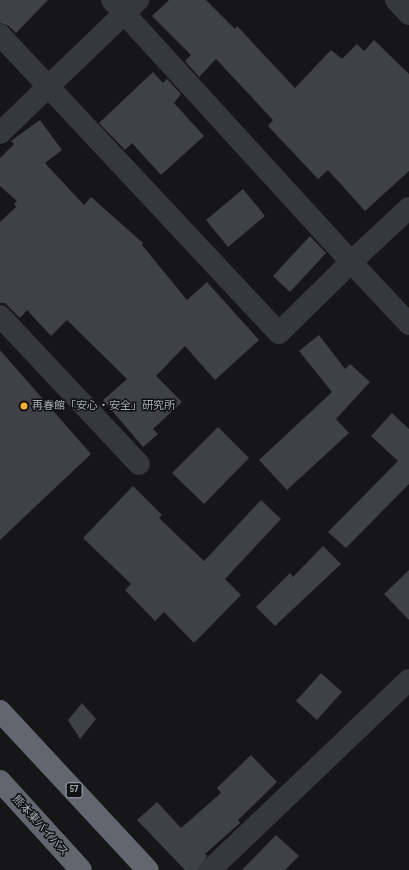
<!DOCTYPE html>
<meta charset="utf-8">
<style>
body{margin:0}
#map{position:relative;width:409px;height:870px;overflow:hidden;background:#161618;font-family:"Sofia Sans Condensed","Noto Sans JP",sans-serif}
div>[style]{position:absolute}
[style*='--x']{left:calc(var(--x)*1px);top:calc(var(--y)*1px);width:calc(var(--w)*1px);rotate:calc(var(--a)*1deg)}
.building>*{inset:0;background:#404145}
.minor>*{height:22px;margin:-11px;padding:0 11px;transform-origin:11px;border-radius:11px;background:#37383d}
.highway>*{height:22px;margin:-11px;padding:0 11px;transform-origin:11px;border-radius:11px;background:#63666e}
.dots>*{width:11px;height:11px;translate:-50% -50%;box-sizing:border-box;border:2px solid #111113;border-radius:50%}
span{translate:-50% -50%;white-space:nowrap;text-align:center;line-height:1.15;-webkit-text-stroke:3px #111113;paint-order:stroke}
.shield-label span{padding:1px 3px;background:#111113;border:1px solid;border-radius:3px;-webkit-text-stroke-width:0}
.shield-label{font-size:10px;color:#a8adb8;font-weight:700}
.poi-label{font-size:11px;color:#a8adb8}
.left{translate:0 -50%;text-align:left}
.street-label{font-size:11px;color:#a8adb8}
</style>
<div id="map">
<div class="building">
<div style="clip-path:polygon(0 0,48px 0,16px 33px,9px 26px,0 23px)"></div>
<div style="clip-path:polygon(169px 0,206px 0,235px 29px,237px 26px,295px 88px,331px 50px,342px 59px,357px 44px,364px 51px,374px 40px,409px 74px,409px 171px,365px 211px,328px 170px,318px 179px,268px 126px,273px 120px,216px 59px,199px 77px,185px 61px,191px 55px,152px 16px)"></div>
<div style="clip-path:polygon(153px 72px,163px 83px,167px 79px,181px 94px,174px 103px,204px 136px,161px 175px,132px 143px,125px 150px,99px 123px)"></div>
<div style="clip-path:polygon(40px 120px,62px 150px,45px 163px,84px 205px,91px 197px,143px 243px,142px 245px,187px 300px,207px 282px,259px 340px,215px 380px,185px 346px,156px 376px,182px 402px,153px 429px,158px 434px,143px 447px,103px 400px,127px 379px,67px 320px,51px 336px,27px 310px,20px 318px,5px 303px,0 303px,0 222px,16px 207px,14px 204px,17px 201px,0 186px,0 158px,14px 144px,11px 141px)"></div>
<div style="clip-path:polygon(243px 189px,265px 216px,228px 247px,206px 220px)"></div>
<div style="clip-path:polygon(310px 236px,326px 253px,290px 292px,273px 276px)"></div>
<div style="clip-path:polygon(319px 335px,345px 369px,350px 364px,370px 382px,336px 419px,349px 433px,287px 490px,259px 460px,332px 392px,299px 351px)"></div>
<div style="clip-path:polygon(0 350px,91px 454px,0 540px)"></div>
<div style="clip-path:polygon(392px 413px,409px 429px,409px 484px,346px 548px,328px 532px,398px 461px,371px 436px)"></div>
<div style="clip-path:polygon(218px 427px,249px 458px,204px 504px,172px 473px)"></div>
<div style="clip-path:polygon(133px 486px,162px 515px,159px 518px,204px 561px,261px 500px,281px 519px,225px 579px,241px 595px,194px 643px,164px 612px,155px 621px,125px 590px,131px 584px,83px 538px)"></div>
<div style="clip-path:polygon(323px 546px,341px 564px,275px 626px,256px 607px,290px 573px,293px 577px)"></div>
<div style="clip-path:polygon(409px 570px,409px 620px,384px 594px)"></div>
<div style="clip-path:polygon(321px 673px,342px 692px,317px 720px,296px 701px)"></div>
<div style="clip-path:polygon(82px 703px,96px 719px,80px 739px,68px 720px)"></div>
<div style="clip-path:polygon(251px 755px,277px 782px,238px 820px,240px 823px,205px 854px,207px 856px,198px 870px,185px 870px,137px 820px,157px 802px,181px 828px,221px 793px,217px 788px)"></div>
<div style="clip-path:polygon(276px 835px,299px 856px,285px 870px,242px 870px)"></div>
</div>
<div class="minor">
<div style="--x:112;--y:0;--w:355;--a:47.6"></div>
<div style="--x:351;--y:262;--w:79;--a:-43"></div>
<div style="--x:396;--y:0;--w:19;--a:47"></div>
<div style="--x:0;--y:35;--w:408;--a:46.9"></div>
<div style="--x:279;--y:333;--w:101;--a:-44.6"></div>
<div style="--x:351;--y:262;--w:85;--a:46.9"></div>
<div style="--x:0;--y:133;--w:192;--a:-43.9"></div>
<div style="--x:0;--y:316;--w:203;--a:46.8"></div>
<div style="--x:210;--y:870;--w:275;--a:-43.7"></div>
</div>
<div class="highway">
<div style="--x:0;--y:711;--w:217;--a:47.1"></div>
<div style="--x:0;--y:781;--w:120;--a:47.7"></div>
</div>
<div class="dots">
<div style="left:24px;top:406px;background:#f2b134"></div>
</div>
<div class="shield-label">
<span style="left:74px;top:790px">57</span>
</div>
<div class="poi-label">
<span class="left" style="left:32px;top:406px">再春館「安心・安全」研究所</span>
</div>
<div class="street-label">
<span style="left:40px;top:826px;rotate:48deg">熊本東バイパス</span>
</div>
</div>
